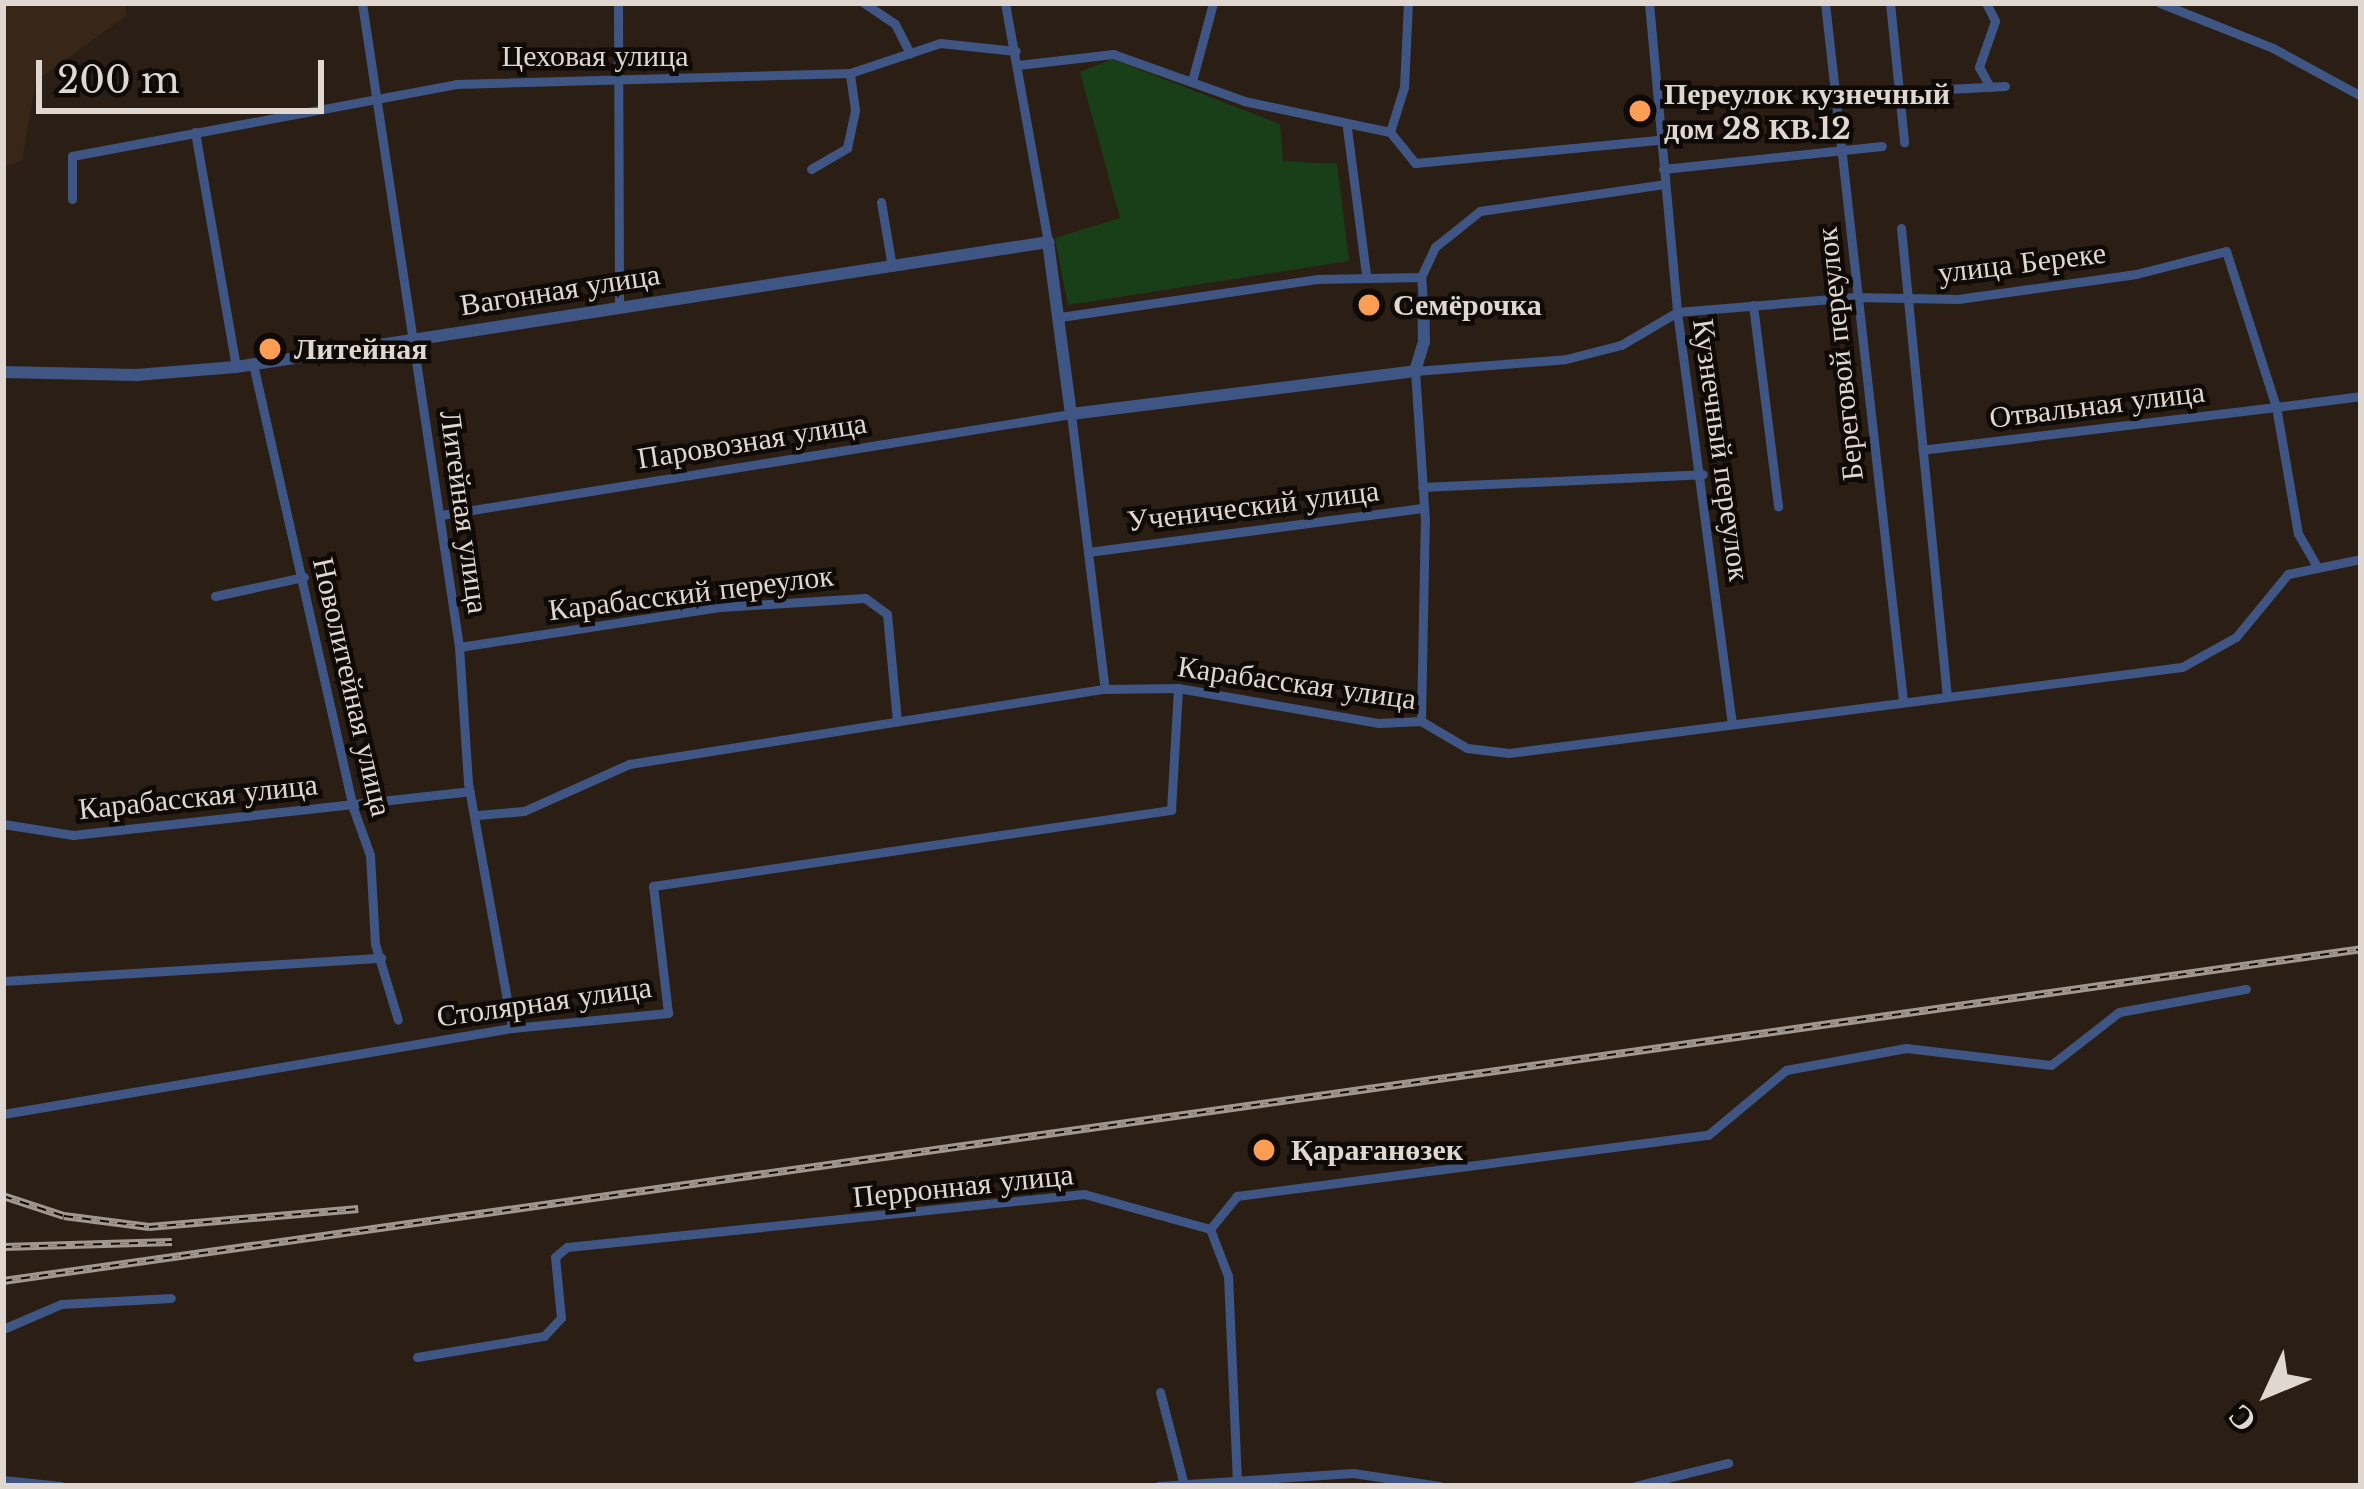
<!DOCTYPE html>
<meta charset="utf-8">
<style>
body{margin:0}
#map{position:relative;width:2364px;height:1489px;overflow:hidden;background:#2b1f15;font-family:"Libre Baskerville",serif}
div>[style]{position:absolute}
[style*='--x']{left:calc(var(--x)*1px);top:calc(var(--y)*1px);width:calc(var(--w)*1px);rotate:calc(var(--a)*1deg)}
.built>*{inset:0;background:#382718}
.green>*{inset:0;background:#193f18}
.minor>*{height:9px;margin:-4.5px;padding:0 4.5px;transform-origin:4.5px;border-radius:4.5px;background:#3f5584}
.tertiary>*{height:12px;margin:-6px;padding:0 6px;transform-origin:6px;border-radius:6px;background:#3f5584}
.rail>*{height:8px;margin-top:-4px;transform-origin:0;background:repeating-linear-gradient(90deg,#100a06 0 9px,#a29890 0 18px);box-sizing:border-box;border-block:3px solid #a29890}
.dots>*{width:33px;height:33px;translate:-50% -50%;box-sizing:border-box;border:6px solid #100a06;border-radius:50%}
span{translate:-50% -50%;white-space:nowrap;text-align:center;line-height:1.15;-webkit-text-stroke:9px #100a06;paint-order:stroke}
.street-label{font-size:30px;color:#dfd7d0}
.poi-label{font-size:30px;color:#dfd7d0;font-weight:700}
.left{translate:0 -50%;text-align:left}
.frame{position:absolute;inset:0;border:6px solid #dfd7d0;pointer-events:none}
.north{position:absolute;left:2208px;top:1333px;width:120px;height:120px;-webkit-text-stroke:9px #100a06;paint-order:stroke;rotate:226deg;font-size:33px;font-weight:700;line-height:48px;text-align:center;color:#dfd7d0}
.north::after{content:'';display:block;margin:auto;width:42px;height:54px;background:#dfd7d0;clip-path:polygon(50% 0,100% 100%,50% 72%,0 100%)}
.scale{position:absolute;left:36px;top:60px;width:288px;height:54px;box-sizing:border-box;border:6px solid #dfd7d0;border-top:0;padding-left:15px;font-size:36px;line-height:42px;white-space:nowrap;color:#dfd7d0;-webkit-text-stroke:9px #100a06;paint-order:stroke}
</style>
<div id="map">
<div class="built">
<div style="clip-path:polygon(3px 3px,125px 3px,127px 15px,36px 81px,22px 160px,3px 168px)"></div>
</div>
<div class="green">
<div style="clip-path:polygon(1112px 59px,1280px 124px,1283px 161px,1337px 164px,1349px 261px,1068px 305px,1055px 238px,1120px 218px,1080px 72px)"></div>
</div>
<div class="minor">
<div style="--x:362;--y:3;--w:651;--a:81.43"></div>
<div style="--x:459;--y:647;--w:136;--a:86.2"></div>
<div style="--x:468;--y:783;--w:249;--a:79.8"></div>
<div style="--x:618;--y:3;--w:302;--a:89.8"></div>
<div style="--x:864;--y:3;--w:37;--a:34"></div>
<div style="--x:895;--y:24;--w:33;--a:63"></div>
<div style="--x:1005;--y:3;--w:243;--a:79.8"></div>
<div style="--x:1649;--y:3;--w:310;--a:84.8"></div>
<div style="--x:1677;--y:312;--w:414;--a:82.4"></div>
<div style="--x:1825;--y:3;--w:702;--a:83.62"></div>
<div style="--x:1890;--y:3;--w:140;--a:84.2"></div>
<div style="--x:1986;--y:3;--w:20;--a:63"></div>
<div style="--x:1995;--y:21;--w:49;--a:109.2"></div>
<div style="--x:1979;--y:67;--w:23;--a:61"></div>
<div style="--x:2160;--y:3;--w:122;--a:21.7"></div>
<div style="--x:2273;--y:48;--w:100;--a:28.6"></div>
<div style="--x:1018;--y:65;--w:96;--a:-6.6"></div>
<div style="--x:1113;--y:54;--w:139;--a:19.7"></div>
<div style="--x:1244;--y:101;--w:149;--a:12"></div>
<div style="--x:1390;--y:132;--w:47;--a:-72.7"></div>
<div style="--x:1404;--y:87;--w:84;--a:-87.3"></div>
<div style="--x:1192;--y:81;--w:81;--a:-74.9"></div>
<div style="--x:1947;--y:89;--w:58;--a:-3"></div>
<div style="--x:1347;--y:128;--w:147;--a:82.6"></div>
<div style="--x:195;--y:132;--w:239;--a:80.1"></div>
<div style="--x:1390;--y:132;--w:40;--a:51"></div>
<div style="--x:1415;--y:163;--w:246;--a:-5.4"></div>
<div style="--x:811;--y:169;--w:42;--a:-30.3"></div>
<div style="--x:847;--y:148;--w:39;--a:-78"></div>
<div style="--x:855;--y:110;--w:37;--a:-98"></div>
<div style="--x:1663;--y:169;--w:220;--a:-6"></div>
<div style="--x:72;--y:199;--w:43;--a:-90"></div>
<div style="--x:72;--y:156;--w:391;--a:-10.6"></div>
<div style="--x:456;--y:84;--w:394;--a:-1.6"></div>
<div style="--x:850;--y:73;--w:95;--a:-18.4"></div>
<div style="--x:940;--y:43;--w:76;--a:6"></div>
<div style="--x:881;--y:202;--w:66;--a:80.4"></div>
<div style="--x:1901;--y:228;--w:469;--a:84.4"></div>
<div style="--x:1423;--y:303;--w:26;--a:-94"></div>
<div style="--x:1421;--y:277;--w:33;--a:-65"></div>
<div style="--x:1435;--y:247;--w:58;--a:-38.7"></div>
<div style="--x:1480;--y:211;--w:186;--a:-8.3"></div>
<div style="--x:1753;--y:305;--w:203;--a:82.9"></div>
<div style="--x:1060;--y:317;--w:261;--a:-8.4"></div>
<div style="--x:1318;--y:279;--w:103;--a:-1.1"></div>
<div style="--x:253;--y:364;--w:452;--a:77.3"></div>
<div style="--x:352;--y:805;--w:53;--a:70.2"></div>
<div style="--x:370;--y:855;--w:89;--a:86.8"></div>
<div style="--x:375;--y:944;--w:79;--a:73.2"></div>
<div style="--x:1422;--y:487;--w:281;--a:-2.6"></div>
<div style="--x:441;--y:515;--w:638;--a:-9.11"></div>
<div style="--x:1071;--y:414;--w:277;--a:83"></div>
<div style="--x:1088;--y:552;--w:339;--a:-7.5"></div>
<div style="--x:2315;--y:563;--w:34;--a:-120"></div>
<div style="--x:2298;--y:534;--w:129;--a:-99.8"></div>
<div style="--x:2276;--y:407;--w:86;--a:-7.4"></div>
<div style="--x:215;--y:596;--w:91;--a:-12.1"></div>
<div style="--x:459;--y:647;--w:265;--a:-8.7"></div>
<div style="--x:721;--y:607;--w:144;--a:-3.6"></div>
<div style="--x:865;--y:598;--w:27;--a:36"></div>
<div style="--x:887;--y:614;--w:108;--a:84.7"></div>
<div style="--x:1421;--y:721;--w:200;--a:-88.9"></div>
<div style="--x:1425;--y:521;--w:150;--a:-93.8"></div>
<div style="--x:1415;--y:371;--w:151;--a:-4.5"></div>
<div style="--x:1566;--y:359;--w:57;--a:-14.3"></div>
<div style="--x:1621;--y:345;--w:65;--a:-30.5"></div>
<div style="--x:1677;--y:312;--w:178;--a:-4.8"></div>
<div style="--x:1854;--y:297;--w:104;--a:1.1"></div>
<div style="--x:1958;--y:299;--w:180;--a:-8"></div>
<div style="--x:2136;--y:274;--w:93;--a:-14.3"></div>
<div style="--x:2226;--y:251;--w:164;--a:72.2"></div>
<div style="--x:2276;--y:407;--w:356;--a:173.1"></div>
<div style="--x:477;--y:815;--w:47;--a:-4.9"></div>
<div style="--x:524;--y:811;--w:115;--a:-24.1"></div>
<div style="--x:629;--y:764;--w:482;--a:-9"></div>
<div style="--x:1105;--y:689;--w:73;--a:-0.8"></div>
<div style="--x:1178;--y:688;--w:204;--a:9.9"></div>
<div style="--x:1379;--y:723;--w:42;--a:-2.7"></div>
<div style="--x:1421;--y:721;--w:53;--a:30.4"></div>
<div style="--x:1467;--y:748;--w:42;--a:6.8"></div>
<div style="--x:1509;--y:753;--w:678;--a:-7.28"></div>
<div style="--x:2182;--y:667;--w:62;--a:-29.1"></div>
<div style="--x:2236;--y:637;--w:82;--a:-50.5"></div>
<div style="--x:2288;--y:574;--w:75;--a:-11.6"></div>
<div style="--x:3;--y:824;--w:71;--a:8.9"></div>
<div style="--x:73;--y:835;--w:399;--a:-6.3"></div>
<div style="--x:3;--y:981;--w:379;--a:-3.5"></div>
<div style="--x:3;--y:1114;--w:516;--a:-9.59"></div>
<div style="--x:512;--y:1028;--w:157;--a:-5.5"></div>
<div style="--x:668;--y:1013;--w:128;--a:-96.7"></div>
<div style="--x:653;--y:886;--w:524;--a:-8.35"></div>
<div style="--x:1171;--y:810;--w:122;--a:-86.7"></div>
<div style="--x:1210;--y:1229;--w:43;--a:-50.7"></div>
<div style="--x:1237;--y:1196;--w:475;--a:-7.4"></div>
<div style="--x:1708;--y:1135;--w:102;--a:-39.8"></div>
<div style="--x:1786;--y:1070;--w:122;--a:-10.4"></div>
<div style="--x:1906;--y:1048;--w:146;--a:6.7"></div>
<div style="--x:2051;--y:1065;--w:86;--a:-37.9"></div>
<div style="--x:2119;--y:1012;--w:129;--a:-10.3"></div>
<div style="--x:1210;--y:1229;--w:50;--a:69"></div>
<div style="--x:1228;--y:1276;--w:210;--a:87.5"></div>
<div style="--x:3;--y:1329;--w:63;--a:-23.3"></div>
<div style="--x:61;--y:1304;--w:110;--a:-3.1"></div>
<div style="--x:417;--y:1357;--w:129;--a:-9.4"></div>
<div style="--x:544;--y:1336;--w:25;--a:-47"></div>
<div style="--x:561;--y:1318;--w:61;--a:-95.6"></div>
<div style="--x:555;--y:1257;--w:16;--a:-40"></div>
<div style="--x:567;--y:1247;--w:520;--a:-5.85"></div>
<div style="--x:1084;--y:1194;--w:131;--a:15.5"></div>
<div style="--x:1160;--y:1392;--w:96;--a:75.5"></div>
<div style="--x:3;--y:1480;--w:58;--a:5.9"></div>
<div style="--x:1158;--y:1486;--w:195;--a:-3.8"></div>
<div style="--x:1353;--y:1473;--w:87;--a:8.6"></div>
<div style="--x:1635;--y:1486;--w:96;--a:-13.9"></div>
</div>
<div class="tertiary">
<div style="--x:3;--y:372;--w:133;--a:1.3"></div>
<div style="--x:136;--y:375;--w:100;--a:-4.6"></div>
<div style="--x:236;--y:367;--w:822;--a:-8.75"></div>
<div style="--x:1048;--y:242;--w:174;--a:82.4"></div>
<div style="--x:1071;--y:414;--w:347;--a:-7.1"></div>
<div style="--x:1415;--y:371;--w:30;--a:-73"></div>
<div style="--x:1424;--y:342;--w:39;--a:-91"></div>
</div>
<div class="rail">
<div style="--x:3;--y:1196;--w:64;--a:18.2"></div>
<div style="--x:64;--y:1216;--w:86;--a:7.4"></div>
<div style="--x:149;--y:1227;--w:210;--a:-4.9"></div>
<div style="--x:3;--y:1247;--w:169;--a:-1.7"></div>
<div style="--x:3;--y:1281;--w:2381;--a:-8.01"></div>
</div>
<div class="dots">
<div style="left:1640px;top:111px;background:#fc9d54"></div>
<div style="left:1369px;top:305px;background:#fc9d54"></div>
<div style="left:270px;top:349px;background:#fc9d54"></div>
<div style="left:1264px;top:1150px;background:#fc9d54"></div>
</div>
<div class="street-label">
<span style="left:595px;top:56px">Цеховая улица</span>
<span style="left:2022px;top:263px;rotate:-7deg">улица Береке</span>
<span style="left:560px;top:290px;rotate:-9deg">Вагонная улица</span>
<span style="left:1840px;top:354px;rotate:-96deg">Береговой переулок</span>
<span style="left:2097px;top:405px;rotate:-7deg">Отвальная улица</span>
<span style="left:752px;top:441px;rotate:-9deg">Паровозная улица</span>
<span style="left:1721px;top:450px;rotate:82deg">Кузнечный переулок</span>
<span style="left:1253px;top:506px;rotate:-7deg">Ученический улица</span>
<span style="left:464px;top:512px;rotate:82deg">Литейная улица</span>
<span style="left:691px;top:593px;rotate:-7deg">Карабасский переулок</span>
<span style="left:1297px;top:683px;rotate:8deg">Карабасская улица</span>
<span style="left:352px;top:687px;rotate:77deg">Новолитейная улица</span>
<span style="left:198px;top:797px;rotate:-6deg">Карабасская улица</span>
<span style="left:544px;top:1002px;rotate:-8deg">Столярная улица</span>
<span style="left:963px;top:1186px;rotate:-6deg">Перронная улица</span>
</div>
<div class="poi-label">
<span class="left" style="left:1664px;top:111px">Переулок кузнечный<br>дом 28 КВ.12</span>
<span class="left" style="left:1393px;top:305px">Семёрочка</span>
<span class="left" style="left:294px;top:349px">Литейная</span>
<span class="left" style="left:1291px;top:1150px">Қарағанөзек</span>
</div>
<div class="frame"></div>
<div class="north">С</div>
<div class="scale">200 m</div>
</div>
